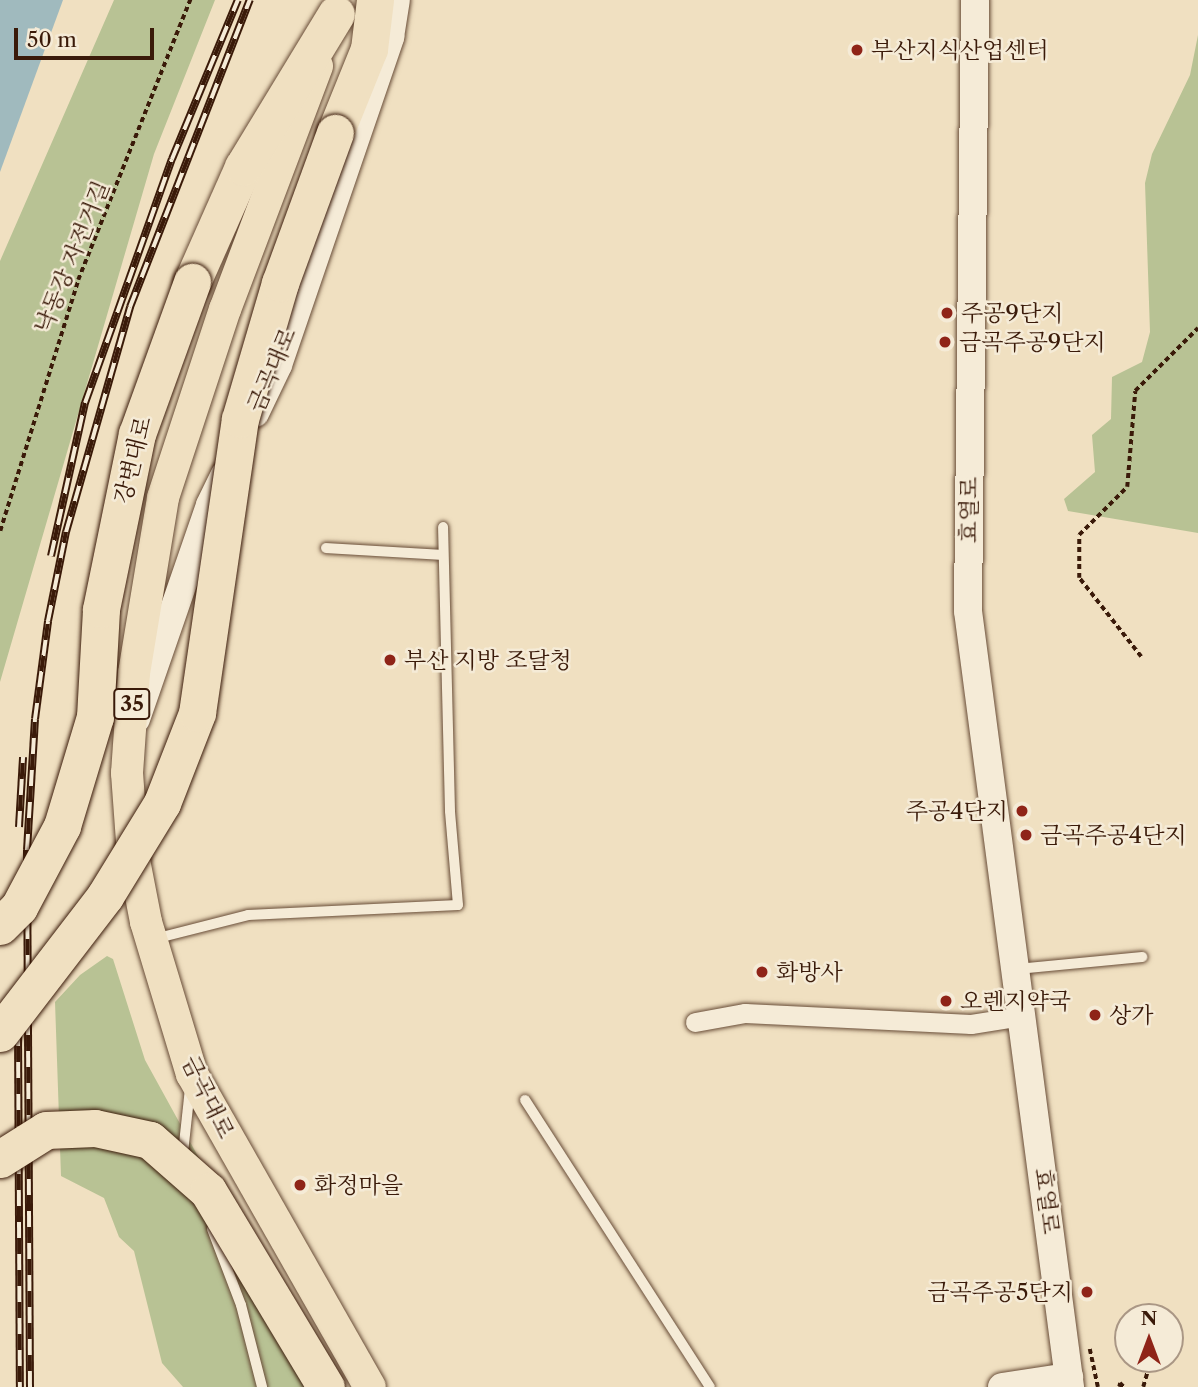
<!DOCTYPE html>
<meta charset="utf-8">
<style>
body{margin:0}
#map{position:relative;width:1198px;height:1387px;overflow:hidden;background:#f0e0c1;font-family:"Libre Caslon Text","Noto Serif KR",serif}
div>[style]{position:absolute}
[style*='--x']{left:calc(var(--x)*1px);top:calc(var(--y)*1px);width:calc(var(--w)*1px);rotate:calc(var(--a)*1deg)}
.green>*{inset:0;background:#b8c294}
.water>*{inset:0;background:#a0babe}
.path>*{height:3.5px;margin-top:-1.75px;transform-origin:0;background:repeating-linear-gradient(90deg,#3a1a09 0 5px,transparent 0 8.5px)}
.roads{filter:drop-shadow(0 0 2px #684c37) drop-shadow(0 0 2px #684c37)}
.lane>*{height:10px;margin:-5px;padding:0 5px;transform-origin:5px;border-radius:5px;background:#f5ebd7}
.street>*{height:19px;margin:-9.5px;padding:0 9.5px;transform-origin:9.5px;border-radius:9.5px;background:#f5ebd7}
.secondary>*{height:28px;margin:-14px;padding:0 14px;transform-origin:14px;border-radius:14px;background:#f5ebd7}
.primary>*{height:32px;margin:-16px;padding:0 16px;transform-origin:16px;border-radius:16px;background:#f0e0c1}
.highway>*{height:37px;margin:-18.5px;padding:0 18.5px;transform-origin:18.5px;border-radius:18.5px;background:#f0e0c1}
.rail>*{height:8px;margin-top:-4px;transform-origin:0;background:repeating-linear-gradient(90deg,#f5ebd7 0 16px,#3a1a09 0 32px);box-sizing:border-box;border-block:2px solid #3a1a09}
.bridges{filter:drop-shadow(0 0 2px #3a1a09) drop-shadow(0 0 2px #3a1a09)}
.highway-bridge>*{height:37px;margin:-18.5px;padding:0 18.5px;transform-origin:18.5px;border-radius:18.5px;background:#f0e0c1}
.dots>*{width:19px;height:19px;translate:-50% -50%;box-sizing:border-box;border:4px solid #f5ebd7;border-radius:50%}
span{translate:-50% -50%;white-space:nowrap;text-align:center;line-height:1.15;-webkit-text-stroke:5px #f5ebd7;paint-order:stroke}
.shield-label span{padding:2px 5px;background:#f5ebd7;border:2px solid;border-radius:5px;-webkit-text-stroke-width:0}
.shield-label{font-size:21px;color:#3a1a09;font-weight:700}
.poi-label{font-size:23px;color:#3a1a09}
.left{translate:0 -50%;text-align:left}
.right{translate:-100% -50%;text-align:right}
.street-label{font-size:23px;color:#3a1a09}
.north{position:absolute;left:1114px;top:1303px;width:70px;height:70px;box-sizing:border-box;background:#f5ebd7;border:2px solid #aa9785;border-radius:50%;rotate:0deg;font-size:19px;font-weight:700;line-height:28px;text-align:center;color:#3a1a09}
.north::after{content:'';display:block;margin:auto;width:24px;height:32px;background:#8f2418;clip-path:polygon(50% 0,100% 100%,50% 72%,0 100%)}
.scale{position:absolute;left:14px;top:28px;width:140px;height:32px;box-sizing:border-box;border:4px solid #3a1a09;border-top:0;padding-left:9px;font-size:21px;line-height:24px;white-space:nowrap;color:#3a1a09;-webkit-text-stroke:5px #f5ebd7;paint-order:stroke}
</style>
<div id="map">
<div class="green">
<div style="clip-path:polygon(114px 0,215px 0,154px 154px,0 682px,0 261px)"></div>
<div style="clip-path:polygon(1198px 35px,1198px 533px,1068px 511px,1064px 499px,1095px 472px,1092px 435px,1111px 419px,1112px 377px,1142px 362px,1150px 332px,1145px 183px,1152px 154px,1190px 75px)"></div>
<div style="clip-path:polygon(107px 956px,113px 959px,145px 1060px,325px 1387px,183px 1387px,162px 1363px,134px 1251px,119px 1237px,104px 1198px,61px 1176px,55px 1002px,80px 975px)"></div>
</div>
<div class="water">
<div style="clip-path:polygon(0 0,63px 0,0 172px)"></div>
</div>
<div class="path">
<div style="--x:0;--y:531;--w:263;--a:-72.7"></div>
<div style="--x:78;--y:280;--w:302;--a:-68.2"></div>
<div style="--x:1141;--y:657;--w:100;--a:-128.1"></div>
<div style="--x:1079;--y:578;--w:43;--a:-90"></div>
<div style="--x:1079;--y:535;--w:68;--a:-45"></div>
<div style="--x:1127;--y:487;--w:96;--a:-85.2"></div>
<div style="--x:1135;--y:391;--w:89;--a:-45"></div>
<div style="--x:1090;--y:1349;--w:39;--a:78"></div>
<div style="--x:1119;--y:1387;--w:4;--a:-76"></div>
<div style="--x:1120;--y:1383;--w:6;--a:45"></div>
<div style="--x:1143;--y:1387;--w:29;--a:-74"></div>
</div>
<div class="roads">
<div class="lane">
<div style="--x:326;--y:548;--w:117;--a:3.4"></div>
<div style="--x:154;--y:939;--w:97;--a:-14.3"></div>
<div style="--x:248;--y:915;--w:210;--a:-2.7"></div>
<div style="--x:458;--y:905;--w:94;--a:-94.9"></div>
<div style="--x:450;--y:811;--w:284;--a:-91.4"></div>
<div style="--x:1017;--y:969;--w:126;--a:-5.5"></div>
<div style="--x:525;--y:1100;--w:341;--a:57.2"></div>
<div style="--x:183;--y:1153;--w:64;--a:-83.8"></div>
<div style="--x:212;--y:1229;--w:81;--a:69.1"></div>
<div style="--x:241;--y:1305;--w:85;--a:75.6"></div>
</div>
<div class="street">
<div style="--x:695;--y:1022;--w:51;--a:-10.2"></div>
<div style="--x:745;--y:1013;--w:226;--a:2.8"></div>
<div style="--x:971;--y:1024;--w:52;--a:-8.9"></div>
</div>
<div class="secondary">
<div style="--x:975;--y:0;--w:611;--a:90.66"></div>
<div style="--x:968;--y:611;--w:783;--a:82.51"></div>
<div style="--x:255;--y:413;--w:53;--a:-64.4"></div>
<div style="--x:278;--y:365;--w:347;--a:-71.1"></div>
<div style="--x:390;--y:37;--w:37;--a:-81"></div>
<div style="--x:136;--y:719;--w:226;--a:-70.9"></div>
<div style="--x:210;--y:505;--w:34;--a:-64"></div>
<div style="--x:1002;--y:1387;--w:68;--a:-8.5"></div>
</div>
<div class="primary">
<div style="--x:317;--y:66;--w:260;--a:110.7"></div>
<div style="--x:225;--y:309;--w:199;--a:108.2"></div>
<div style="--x:163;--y:498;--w:177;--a:99.4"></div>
<div style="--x:134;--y:673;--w:100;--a:94"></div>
<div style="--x:127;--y:773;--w:82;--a:85.8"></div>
<div style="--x:133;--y:855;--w:68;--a:79"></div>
<div style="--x:146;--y:922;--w:159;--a:73.2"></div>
<div style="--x:192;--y:1074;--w:360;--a:60.4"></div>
</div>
<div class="highway">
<div style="--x:335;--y:133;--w:91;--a:-68"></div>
<div style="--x:369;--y:49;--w:49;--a:-83"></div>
<div style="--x:192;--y:282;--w:126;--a:-66.1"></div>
<div style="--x:243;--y:167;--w:179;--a:-58.7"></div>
</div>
</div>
<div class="rail">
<div style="--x:51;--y:556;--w:157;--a:-77.5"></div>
<div style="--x:85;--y:403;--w:259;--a:-70.4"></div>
<div style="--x:172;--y:159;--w:172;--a:-67.5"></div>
<div style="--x:19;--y:827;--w:70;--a:-86.7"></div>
<div style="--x:18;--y:1030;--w:357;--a:89.7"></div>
<div style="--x:30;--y:1387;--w:537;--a:-90.32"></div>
<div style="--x:27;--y:850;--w:131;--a:-86.5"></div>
<div style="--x:35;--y:719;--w:99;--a:-82.4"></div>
<div style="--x:48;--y:621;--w:91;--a:-78.6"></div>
<div style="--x:66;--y:532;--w:234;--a:-74.1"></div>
<div style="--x:130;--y:307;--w:330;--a:-68.7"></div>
</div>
<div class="bridges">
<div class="highway-bridge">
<div style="--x:0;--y:926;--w:27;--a:-45"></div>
<div style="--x:19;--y:907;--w:92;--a:-62"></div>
<div style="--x:62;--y:826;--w:114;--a:-73.2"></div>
<div style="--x:95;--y:717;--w:108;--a:-86.8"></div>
<div style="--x:101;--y:609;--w:179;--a:-78.4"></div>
<div style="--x:137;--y:434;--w:162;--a:-70.1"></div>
<div style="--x:0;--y:1033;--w:173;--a:-52.5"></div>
<div style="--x:105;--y:896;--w:109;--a:-58.5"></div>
<div style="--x:162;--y:803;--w:97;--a:-68.7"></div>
<div style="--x:197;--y:713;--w:297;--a:-81.7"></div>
<div style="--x:240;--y:419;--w:142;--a:-73.6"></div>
<div style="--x:280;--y:283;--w:160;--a:-69.9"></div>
<div style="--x:0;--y:1159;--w:54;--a:-32.2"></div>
<div style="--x:46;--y:1130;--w:49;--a:-2.3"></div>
<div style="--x:95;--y:1128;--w:56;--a:12.3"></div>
<div style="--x:150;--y:1140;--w:77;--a:41.3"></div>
<div style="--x:208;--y:1191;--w:229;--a:59"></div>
</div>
</div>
<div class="dots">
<div style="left:857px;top:50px;background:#8f2418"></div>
<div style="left:947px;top:313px;background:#8f2418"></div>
<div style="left:945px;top:342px;background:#8f2418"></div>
<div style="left:390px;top:660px;background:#8f2418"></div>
<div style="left:1022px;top:811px;background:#8f2418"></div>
<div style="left:1026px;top:835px;background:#8f2418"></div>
<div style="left:762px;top:972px;background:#8f2418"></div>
<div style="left:946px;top:1001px;background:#8f2418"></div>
<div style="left:1095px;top:1015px;background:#8f2418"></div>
<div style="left:300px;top:1185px;background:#8f2418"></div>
<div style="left:1087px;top:1292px;background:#8f2418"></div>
</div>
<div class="shield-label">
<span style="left:132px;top:704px">35</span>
</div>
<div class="poi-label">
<span class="left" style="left:871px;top:50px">부산지식산업센터</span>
<span class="left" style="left:961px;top:313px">주공9단지</span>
<span class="left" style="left:959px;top:342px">금곡주공9단지</span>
<span class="left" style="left:404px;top:660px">부산 지방 조달청</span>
<span class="right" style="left:1008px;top:811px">주공4단지</span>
<span class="left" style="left:1040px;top:835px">금곡주공4단지</span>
<span class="left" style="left:776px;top:972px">화방사</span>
<span class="left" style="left:960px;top:1001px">오렌지약국</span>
<span class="left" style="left:1109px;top:1015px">상가</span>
<span class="left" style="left:314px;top:1185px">화정마을</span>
<span class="right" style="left:1073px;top:1292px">금곡주공5단지</span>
</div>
<div class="street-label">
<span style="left:72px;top:257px;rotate:-68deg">낙동강 자전거길</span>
<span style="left:272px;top:370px;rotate:-67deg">금곡대로</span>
<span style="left:133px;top:460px;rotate:-76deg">강변대로</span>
<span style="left:969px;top:510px;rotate:-89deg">효열로</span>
<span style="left:208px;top:1097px;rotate:64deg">금곡대로</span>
<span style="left:1047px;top:1201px;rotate:83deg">효열로</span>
</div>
<div class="north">N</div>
<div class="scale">50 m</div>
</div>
